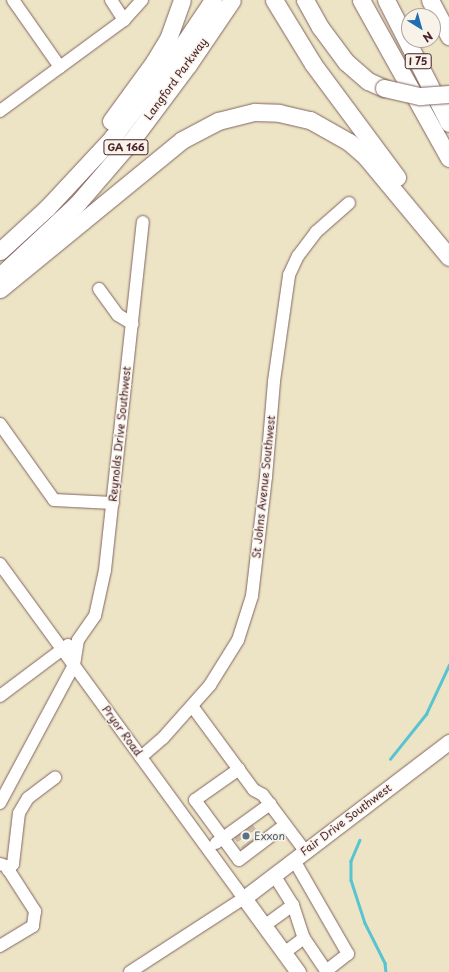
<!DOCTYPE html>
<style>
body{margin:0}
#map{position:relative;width:449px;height:972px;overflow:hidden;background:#ece4c5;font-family:"Playpen Sans",sans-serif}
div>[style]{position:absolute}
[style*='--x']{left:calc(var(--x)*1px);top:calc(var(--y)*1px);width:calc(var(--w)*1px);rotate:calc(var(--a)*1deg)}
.stream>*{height:2.5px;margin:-1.25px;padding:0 1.25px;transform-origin:1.25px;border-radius:1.25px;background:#58c4d1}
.minor-tunnel>*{height:12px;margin-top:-6px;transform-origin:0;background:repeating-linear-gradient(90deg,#ccbda6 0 12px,transparent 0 18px)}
.roads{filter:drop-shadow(0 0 1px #836461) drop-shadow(0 0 1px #836461)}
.minor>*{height:12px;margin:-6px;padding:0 6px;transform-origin:6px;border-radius:6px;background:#fff}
.major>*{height:15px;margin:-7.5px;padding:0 7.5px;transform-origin:7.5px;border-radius:7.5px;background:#fff}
.highway>*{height:17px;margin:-8.5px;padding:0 8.5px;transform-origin:8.5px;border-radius:8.5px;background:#fff}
.bridges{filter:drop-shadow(0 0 1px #836461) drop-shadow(0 0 1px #836461)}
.highway-bridge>*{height:17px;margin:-8.5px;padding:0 8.5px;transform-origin:8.5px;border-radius:8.5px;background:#fff}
.dots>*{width:11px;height:11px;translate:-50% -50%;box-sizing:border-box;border:2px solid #f7f3e8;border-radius:50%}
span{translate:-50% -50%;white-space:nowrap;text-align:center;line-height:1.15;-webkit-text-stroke:3px #f7f3e8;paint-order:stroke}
.shield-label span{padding:1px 3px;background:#f7f3e8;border:1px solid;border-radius:3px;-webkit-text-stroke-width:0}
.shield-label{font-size:10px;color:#4a1f2b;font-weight:700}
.street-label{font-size:11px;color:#4a1f2b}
.service-label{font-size:11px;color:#4e5e75}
.left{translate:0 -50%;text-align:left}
.north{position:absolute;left:401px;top:8px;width:40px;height:40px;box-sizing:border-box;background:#f7f3e8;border:1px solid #b29e9c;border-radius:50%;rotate:143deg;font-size:11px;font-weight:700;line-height:16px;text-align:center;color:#4a1f2b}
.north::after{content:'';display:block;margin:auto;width:14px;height:18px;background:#1f6fb2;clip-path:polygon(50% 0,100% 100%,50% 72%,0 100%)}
</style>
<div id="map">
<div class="stream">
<div style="--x:390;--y:759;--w:58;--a:-51.3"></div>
<div style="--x:426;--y:714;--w:54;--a:-64.9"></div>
<div style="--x:360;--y:840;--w:23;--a:113"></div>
<div style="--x:351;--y:861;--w:19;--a:90"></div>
<div style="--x:351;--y:880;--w:45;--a:72"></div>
<div style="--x:365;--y:923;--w:45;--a:63.4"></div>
<div style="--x:385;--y:963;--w:9;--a:84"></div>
</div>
<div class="minor-tunnel">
<div style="--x:244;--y:823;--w:26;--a:53"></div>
<div style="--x:235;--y:829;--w:27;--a:54"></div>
</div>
<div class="roads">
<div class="minor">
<div style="--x:13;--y:0;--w:82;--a:55"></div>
<div style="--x:111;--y:0;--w:24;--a:57"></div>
<div style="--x:0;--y:111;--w:154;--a:-36.3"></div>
<div style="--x:124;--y:20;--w:27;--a:-48"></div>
<div style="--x:99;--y:289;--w:32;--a:54"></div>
<div style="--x:118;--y:315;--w:17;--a:31"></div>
<div style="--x:0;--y:424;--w:93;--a:54.6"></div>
<div style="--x:54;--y:500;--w:59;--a:2.9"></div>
<div style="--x:0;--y:564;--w:414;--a:53.9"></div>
<div style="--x:244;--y:898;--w:136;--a:147"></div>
<div style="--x:0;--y:696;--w:85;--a:-36.9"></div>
<div style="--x:192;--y:706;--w:104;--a:53.6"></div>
<div style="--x:254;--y:790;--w:10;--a:29"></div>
<div style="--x:263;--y:795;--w:70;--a:53.1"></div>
<div style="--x:141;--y:757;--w:29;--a:-41"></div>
<div style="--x:163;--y:738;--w:71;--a:-48.4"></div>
<div style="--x:210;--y:685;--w:53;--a:-58.1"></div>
<div style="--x:238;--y:640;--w:46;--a:-72.3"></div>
<div style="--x:252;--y:596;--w:120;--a:-83.3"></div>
<div style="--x:266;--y:477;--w:96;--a:-85.2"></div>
<div style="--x:274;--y:381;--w:107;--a:-81.9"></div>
<div style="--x:289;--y:275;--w:21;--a:-65"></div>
<div style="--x:298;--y:256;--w:30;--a:-53"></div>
<div style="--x:316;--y:232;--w:44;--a:-41.3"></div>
<div style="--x:239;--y:769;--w:54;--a:144.8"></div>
<div style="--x:195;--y:800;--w:74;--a:53.7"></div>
<div style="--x:239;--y:860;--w:58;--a:-37.3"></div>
<div style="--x:0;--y:803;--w:157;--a:-61.8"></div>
<div style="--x:74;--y:665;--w:25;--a:-81"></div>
<div style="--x:78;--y:640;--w:29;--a:-55"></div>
<div style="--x:95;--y:616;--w:47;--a:-77.7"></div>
<div style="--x:105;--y:570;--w:350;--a:-83.8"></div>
<div style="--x:216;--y:843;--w:67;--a:-35.8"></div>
<div style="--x:0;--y:864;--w:6;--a:18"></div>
<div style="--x:6;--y:866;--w:54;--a:57.2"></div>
<div style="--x:35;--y:911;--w:15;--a:98"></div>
<div style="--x:33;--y:926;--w:39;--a:149"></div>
<div style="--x:8;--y:870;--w:8;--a:-50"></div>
<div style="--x:13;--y:864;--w:51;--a:-83.3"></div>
<div style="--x:19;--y:813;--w:17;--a:-59"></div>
<div style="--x:28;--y:798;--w:34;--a:-37"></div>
<div style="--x:274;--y:875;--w:36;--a:58"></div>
<div style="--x:293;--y:905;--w:35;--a:72"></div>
<div style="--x:304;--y:938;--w:40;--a:56"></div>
<div style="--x:326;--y:971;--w:28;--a:-38"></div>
<div style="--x:348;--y:954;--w:108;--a:-119.9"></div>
<div style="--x:264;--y:926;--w:36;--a:-36"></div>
<div style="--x:284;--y:953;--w:25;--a:-37"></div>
</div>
<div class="major">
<div style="--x:298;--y:972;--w:92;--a:-126.1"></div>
<div style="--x:244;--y:898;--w:258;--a:-37.3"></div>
</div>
<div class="highway">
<div style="--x:274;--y:0;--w:75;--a:58.6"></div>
<div style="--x:313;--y:64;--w:141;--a:53.4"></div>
<div style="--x:305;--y:0;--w:31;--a:61"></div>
<div style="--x:320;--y:27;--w:44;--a:53.4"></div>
<div style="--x:346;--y:62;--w:29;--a:41"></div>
<div style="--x:368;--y:81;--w:17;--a:24"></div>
<div style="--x:361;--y:0;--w:181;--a:60.9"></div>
<div style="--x:386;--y:0;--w:138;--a:62.9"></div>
<div style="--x:430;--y:0;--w:41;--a:62.2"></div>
<div style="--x:111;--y:121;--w:73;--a:-53.9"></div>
<div style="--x:154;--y:62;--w:27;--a:-59"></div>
<div style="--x:168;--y:39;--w:41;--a:-70.3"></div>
<div style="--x:0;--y:251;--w:64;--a:-42.5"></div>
<div style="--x:47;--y:208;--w:96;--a:-47.1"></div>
<div style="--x:112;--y:138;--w:112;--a:-52.6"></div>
<div style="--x:180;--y:49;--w:59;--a:-56"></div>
<div style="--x:0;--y:276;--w:105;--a:-43.1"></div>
<div style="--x:77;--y:204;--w:84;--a:-49.3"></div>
<div style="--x:132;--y:140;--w:94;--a:-53.3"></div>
<div style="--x:188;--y:65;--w:78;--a:-55.9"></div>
<div style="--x:0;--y:289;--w:235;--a:-39.3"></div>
<div style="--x:182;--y:140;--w:41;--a:-27.8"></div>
<div style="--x:218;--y:121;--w:38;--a:-14"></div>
<div style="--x:255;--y:112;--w:24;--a:2"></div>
<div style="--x:279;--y:113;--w:32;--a:13"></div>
<div style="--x:310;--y:120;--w:45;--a:29.4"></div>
<div style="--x:349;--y:142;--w:23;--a:41"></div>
<div style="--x:366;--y:157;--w:130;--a:50.3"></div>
</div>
</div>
<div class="bridges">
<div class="highway-bridge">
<div style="--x:384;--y:88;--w:37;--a:13"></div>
<div style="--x:420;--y:96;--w:29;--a:-4"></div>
</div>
</div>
<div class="dots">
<div style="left:246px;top:836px;background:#5c6f8a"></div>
</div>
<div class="shield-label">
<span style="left:418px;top:61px">I 75</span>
<span style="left:126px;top:147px">GA 166</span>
</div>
<div class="street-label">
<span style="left:176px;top:79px;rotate:-54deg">Langford Parkway</span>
<span style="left:120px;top:434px;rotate:-84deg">Reynolds Drive Southwest</span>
<span style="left:264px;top:487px;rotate:-84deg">St Johns Avenue Southwest</span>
<span style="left:122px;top:731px;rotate:54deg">Pryor Road</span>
<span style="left:346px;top:820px;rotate:-37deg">Fair Drive Southwest</span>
</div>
<div class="service-label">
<span class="left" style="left:254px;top:836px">Exxon</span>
</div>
<div class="north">N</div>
</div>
